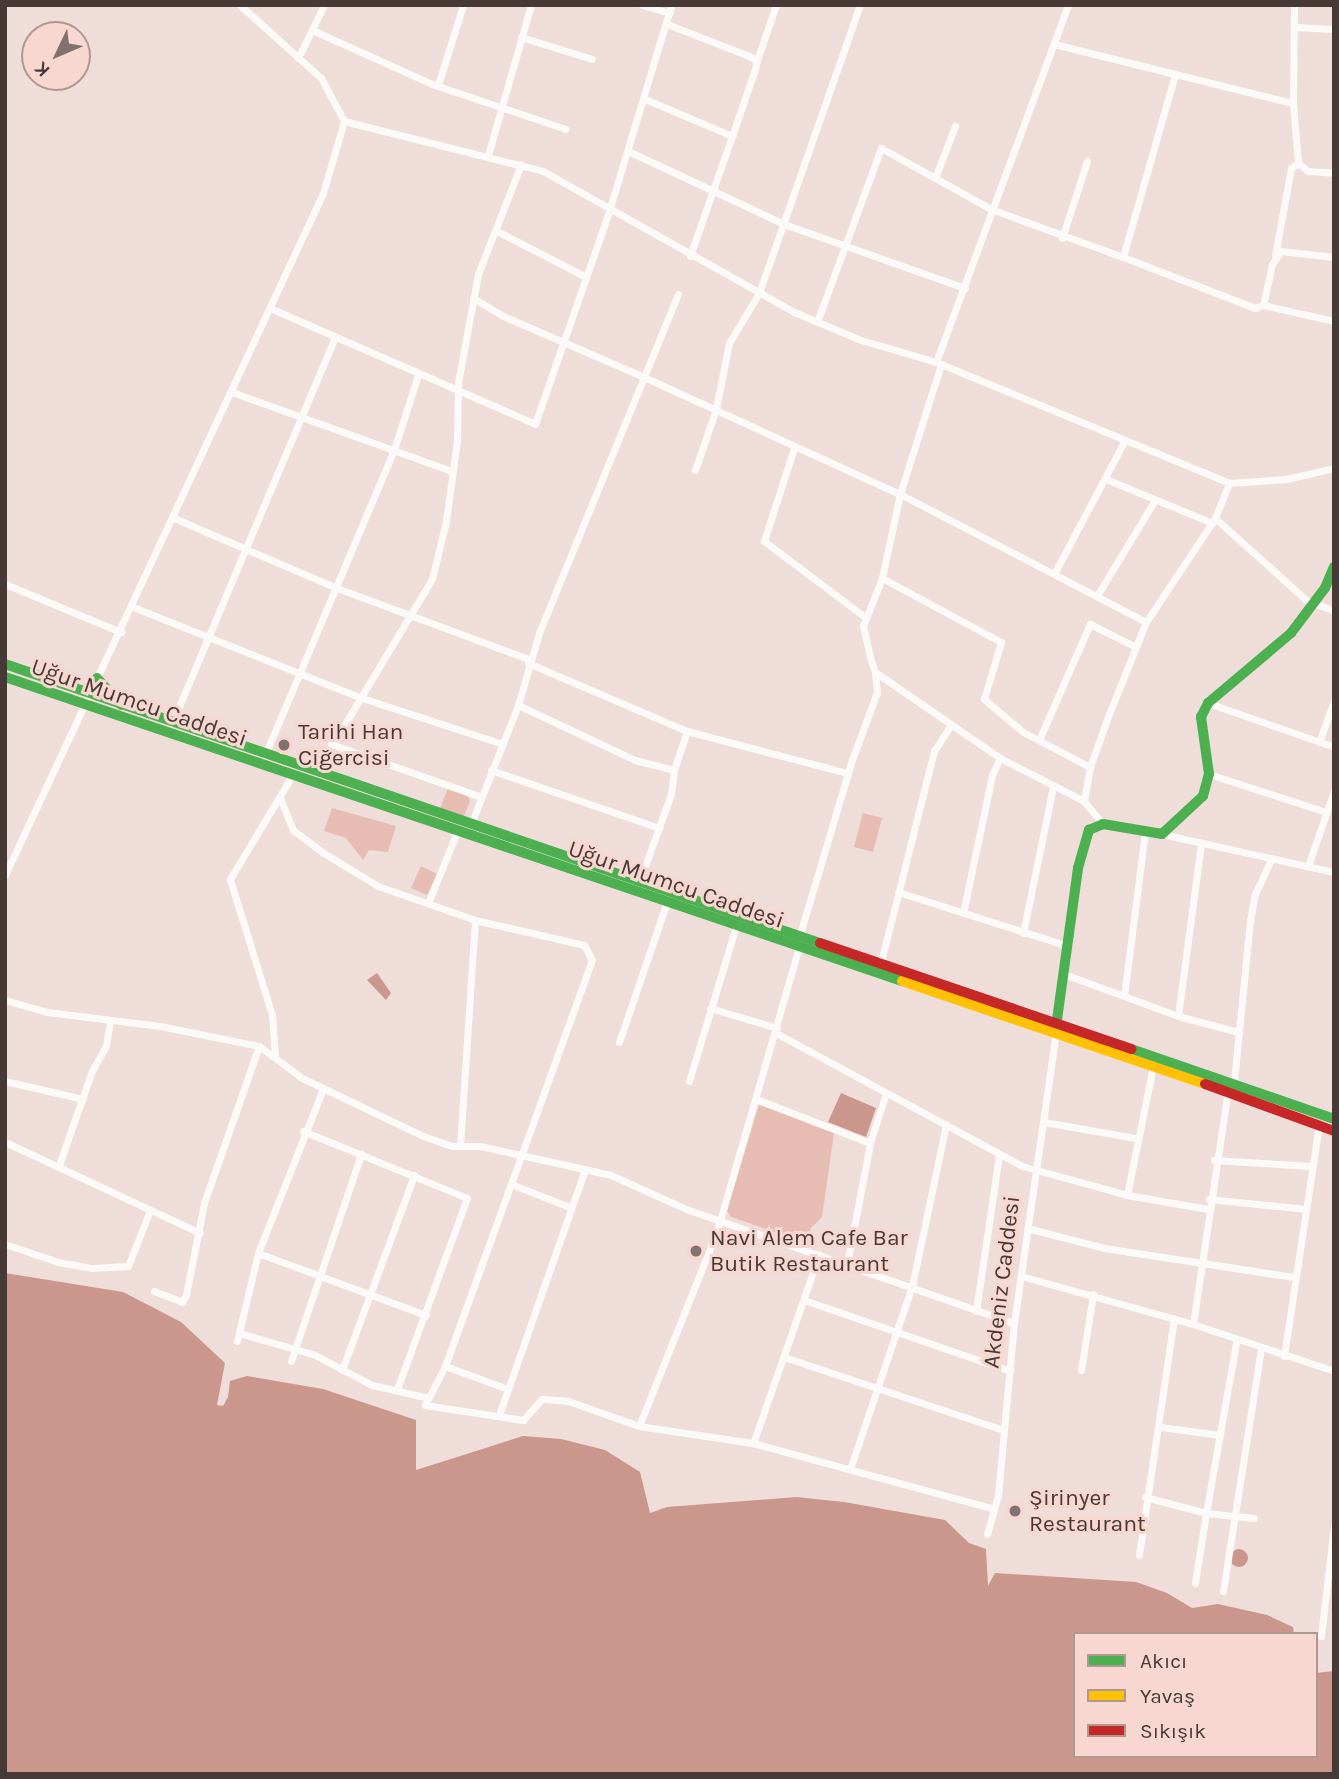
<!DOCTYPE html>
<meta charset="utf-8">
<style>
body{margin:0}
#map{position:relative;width:1339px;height:1779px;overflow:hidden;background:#eeddd8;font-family:Karla,sans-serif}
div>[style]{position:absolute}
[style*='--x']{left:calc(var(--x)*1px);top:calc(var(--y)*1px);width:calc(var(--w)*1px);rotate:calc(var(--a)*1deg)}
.green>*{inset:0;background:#e7bdb3}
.water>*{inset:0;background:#cb978c}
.round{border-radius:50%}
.street>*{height:7px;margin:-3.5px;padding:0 3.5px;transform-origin:3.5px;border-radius:3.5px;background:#fcfaf9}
.fast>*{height:10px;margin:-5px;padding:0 5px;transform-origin:5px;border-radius:5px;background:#4caf50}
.slow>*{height:10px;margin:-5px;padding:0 5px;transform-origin:5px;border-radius:5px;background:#ffc107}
.jam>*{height:10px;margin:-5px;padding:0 5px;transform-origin:5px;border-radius:5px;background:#c62828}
.dots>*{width:19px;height:19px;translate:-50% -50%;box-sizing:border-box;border:4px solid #f7d7cf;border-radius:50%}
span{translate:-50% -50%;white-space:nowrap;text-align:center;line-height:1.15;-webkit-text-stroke:6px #f7d7cf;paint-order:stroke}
.street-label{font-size:23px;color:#463936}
.poi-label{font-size:23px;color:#463936}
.left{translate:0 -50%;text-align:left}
.frame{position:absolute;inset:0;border:7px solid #463936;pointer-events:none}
.legend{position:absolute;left:1073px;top:1632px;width:245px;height:126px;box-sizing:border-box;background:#f7d7cf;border:2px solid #b09892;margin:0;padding:9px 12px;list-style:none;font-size:21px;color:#463936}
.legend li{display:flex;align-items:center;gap:14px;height:35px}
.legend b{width:35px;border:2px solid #b09892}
.north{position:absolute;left:21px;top:21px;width:70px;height:70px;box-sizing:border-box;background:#f7d7cf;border:2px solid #b09892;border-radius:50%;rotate:226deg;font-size:19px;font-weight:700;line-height:28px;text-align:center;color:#463936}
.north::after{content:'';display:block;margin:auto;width:24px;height:32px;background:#81726f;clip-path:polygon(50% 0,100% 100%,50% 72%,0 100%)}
</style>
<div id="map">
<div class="green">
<div style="clip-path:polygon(448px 788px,467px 795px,470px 801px,464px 816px,439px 811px)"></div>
<div style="clip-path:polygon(332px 808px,396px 826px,388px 852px,369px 850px,363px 860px,346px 838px,324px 831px)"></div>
<div style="clip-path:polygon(863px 813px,882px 818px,873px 852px,854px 847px)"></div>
<div style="clip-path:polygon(421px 866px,437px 874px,427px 895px,411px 888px)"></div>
<div style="clip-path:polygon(759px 1105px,834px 1133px,822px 1217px,811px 1228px,807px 1243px,731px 1217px,727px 1211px)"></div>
</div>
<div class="water">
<div style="clip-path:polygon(377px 973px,391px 993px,386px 1000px,367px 980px)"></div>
<div style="clip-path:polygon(841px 1093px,876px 1108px,866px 1137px,828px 1122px)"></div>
<div style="clip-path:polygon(5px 1273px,123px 1292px,181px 1322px,225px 1363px,217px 1405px,223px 1406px,228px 1397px,230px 1381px,247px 1376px,323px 1389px,416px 1420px,416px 1470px,523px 1436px,561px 1439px,605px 1450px,640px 1472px,650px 1513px,667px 1507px,796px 1497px,844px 1502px,945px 1520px,969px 1543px,986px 1549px,988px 1586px,995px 1573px,1136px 1582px,1167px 1593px,1192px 1608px,1218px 1604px,1267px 1615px,1293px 1627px,1294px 1634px,1075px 1634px,1075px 1756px,1316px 1756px,1316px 1673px,1334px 1671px,1334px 1774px,5px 1774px)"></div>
<div class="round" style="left:1230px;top:1549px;width:18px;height:18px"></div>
</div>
<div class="street">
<div style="--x:642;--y:5;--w:29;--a:16"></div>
<div style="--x:1294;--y:5;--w:98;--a:90.6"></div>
<div style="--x:1293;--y:103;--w:60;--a:85.2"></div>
<div style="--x:1298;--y:163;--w:13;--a:39"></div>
<div style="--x:1308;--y:171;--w:26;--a:4"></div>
<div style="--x:1294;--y:27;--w:40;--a:2.9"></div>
<div style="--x:312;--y:30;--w:132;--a:24.2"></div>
<div style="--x:432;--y:84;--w:141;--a:18.6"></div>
<div style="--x:521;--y:37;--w:74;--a:17.2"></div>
<div style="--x:1054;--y:44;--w:246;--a:13.9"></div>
<div style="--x:298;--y:58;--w:59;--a:-63.9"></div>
<div style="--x:756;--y:63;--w:61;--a:-71"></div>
<div style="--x:438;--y:85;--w:84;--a:-72.6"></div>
<div style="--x:645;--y:99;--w:95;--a:23"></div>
<div style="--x:732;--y:136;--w:71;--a:-71.1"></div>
<div style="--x:755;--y:69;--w:8;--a:-76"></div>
<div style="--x:757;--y:61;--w:9;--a:-148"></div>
<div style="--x:749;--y:56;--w:88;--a:-158.7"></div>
<div style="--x:344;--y:121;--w:205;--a:14.1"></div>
<div style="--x:543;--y:171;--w:288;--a:29.3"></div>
<div style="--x:794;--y:312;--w:73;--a:22.7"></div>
<div style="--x:861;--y:340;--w:78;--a:16.3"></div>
<div style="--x:936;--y:362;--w:317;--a:22.4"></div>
<div style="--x:1229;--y:483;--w:57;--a:-4"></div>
<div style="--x:1286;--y:479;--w:49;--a:-12.9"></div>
<div style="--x:628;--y:151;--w:172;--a:25.1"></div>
<div style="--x:784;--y:224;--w:192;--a:19.5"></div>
<div style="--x:488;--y:155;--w:156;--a:-74"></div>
<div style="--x:935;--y:178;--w:56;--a:-69"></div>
<div style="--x:495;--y:230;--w:102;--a:27.3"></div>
<div style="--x:1062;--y:238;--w:81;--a:-72"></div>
<div style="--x:690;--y:256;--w:127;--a:-70.7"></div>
<div style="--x:1275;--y:256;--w:89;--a:-79.7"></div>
<div style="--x:1291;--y:168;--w:9;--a:-36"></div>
<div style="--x:1123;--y:257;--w:142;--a:21.1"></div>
<div style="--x:1255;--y:308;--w:9;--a:-21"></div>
<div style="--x:1263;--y:305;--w:73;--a:12.7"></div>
<div style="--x:678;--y:294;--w:90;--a:112.3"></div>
<div style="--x:644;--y:377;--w:281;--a:24.6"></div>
<div style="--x:900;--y:494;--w:277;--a:27.5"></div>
<div style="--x:1263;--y:305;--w:42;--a:-77.6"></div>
<div style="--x:1272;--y:264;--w:16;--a:-55"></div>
<div style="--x:1281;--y:251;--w:53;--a:6.5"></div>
<div style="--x:270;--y:308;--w:289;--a:23.6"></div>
<div style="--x:535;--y:424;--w:225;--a:-70.8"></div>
<div style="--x:609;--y:211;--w:215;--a:-73.2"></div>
<div style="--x:817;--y:322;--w:185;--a:-69.8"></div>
<div style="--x:881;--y:148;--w:126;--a:29"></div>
<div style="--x:991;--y:209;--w:140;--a:20"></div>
<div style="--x:1123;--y:257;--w:189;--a:-74.1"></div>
<div style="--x:936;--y:362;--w:381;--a:-69.7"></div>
<div style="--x:941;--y:364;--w:136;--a:107.5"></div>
<div style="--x:900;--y:494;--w:86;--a:102.1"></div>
<div style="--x:882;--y:578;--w:52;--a:111.6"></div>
<div style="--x:863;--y:626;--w:32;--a:77"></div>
<div style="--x:870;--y:657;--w:16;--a:72"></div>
<div style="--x:875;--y:672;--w:152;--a:34.5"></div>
<div style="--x:1000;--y:758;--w:94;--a:27.1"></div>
<div style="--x:232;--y:392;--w:234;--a:19.8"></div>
<div style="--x:794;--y:448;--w:98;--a:107.9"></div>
<div style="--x:764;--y:541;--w:128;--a:37"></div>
<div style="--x:695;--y:470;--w:65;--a:-71"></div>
<div style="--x:716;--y:409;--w:67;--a:-78.9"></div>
<div style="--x:729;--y:343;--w:58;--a:-59"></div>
<div style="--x:759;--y:293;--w:305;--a:-70.7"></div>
<div style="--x:1106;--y:479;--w:115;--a:22.5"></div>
<div style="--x:174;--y:518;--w:174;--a:23.3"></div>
<div style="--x:334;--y:587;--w:208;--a:20.3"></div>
<div style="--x:1215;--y:518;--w:122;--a:42"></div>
<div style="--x:1306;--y:600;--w:30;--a:21"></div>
<div style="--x:1055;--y:572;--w:149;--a:-62.1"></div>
<div style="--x:882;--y:578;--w:135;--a:28.3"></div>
<div style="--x:1001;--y:642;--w:59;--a:106.6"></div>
<div style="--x:984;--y:699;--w:51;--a:40.2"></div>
<div style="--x:1023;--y:732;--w:76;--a:27.6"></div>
<div style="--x:5;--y:584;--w:126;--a:22.5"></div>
<div style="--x:1098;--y:594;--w:110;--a:-58.8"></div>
<div style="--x:133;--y:607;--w:246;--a:21.7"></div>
<div style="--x:362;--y:698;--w:145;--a:18.1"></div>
<div style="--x:528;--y:663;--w:173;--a:23.2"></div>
<div style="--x:1208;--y:703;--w:133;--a:19.2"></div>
<div style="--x:518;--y:705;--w:129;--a:25.2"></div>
<div style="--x:635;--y:760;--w:40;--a:14.4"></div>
<div style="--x:674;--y:770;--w:24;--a:97"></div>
<div style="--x:671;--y:794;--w:91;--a:109.8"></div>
<div style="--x:172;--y:723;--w:417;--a:-67.1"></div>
<div style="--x:1039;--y:740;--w:127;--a:-66.3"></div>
<div style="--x:1090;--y:624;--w:51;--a:26.6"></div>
<div style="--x:1319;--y:742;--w:44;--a:-69.9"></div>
<div style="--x:331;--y:744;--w:157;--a:19.4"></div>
<div style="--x:265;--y:755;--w:331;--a:-67.1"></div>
<div style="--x:394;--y:450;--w:79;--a:-72.3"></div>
<div style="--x:491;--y:770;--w:178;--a:19"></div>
<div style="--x:674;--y:770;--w:41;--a:-71.6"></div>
<div style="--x:687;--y:731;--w:165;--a:14.7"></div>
<div style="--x:316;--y:772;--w:225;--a:-59"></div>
<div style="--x:432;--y:579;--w:60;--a:-76.4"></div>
<div style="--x:446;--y:521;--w:81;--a:-82.2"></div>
<div style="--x:457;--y:441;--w:58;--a:-89"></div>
<div style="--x:458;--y:383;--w:111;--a:-79.6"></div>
<div style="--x:478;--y:274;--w:118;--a:-68.6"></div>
<div style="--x:1209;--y:774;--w:123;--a:18"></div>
<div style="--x:280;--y:798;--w:35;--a:68"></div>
<div style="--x:293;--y:830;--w:36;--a:37"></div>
<div style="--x:322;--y:852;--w:66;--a:31.3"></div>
<div style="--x:378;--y:886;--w:103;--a:19.3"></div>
<div style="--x:475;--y:920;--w:226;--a:93.8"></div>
<div style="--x:471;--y:824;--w:128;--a:-68.4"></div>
<div style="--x:518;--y:705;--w:75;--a:-73.7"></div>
<div style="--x:539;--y:633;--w:277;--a:-67.7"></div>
<div style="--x:644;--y:377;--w:154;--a:-156.6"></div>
<div style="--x:503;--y:316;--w:35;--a:-149"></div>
<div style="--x:1103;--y:824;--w:30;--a:-130"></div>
<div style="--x:1084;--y:801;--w:35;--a:-80"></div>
<div style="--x:1090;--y:767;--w:56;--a:-70.3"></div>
<div style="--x:1109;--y:714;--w:99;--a:-68.1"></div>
<div style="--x:1146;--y:622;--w:125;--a:-56.4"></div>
<div style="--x:1215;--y:518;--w:38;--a:-68"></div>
<div style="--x:1162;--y:834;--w:176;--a:12.5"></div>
<div style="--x:1308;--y:866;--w:79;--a:-70.9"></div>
<div style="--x:5;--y:875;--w:752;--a:-65"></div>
<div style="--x:323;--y:193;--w:75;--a:-73.7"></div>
<div style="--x:344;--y:121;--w:49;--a:-118.1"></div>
<div style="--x:321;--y:78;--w:109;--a:-138"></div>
<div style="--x:898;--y:892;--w:178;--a:17.6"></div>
<div style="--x:428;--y:903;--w:77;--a:-67.8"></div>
<div style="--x:963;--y:913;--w:141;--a:-78.1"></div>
<div style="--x:992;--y:775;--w:19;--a:-65"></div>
<div style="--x:475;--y:920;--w:112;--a:12.9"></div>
<div style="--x:584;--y:945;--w:17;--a:62"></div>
<div style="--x:592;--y:960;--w:432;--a:109.9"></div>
<div style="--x:445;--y:1366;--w:44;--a:117.1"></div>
<div style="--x:425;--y:1405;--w:99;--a:8.7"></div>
<div style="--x:523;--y:1420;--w:28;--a:-48"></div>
<div style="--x:542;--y:1399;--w:26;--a:4"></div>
<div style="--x:568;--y:1401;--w:75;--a:19.4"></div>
<div style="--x:639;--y:1426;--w:115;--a:8.5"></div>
<div style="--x:1023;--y:933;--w:149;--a:-78.4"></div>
<div style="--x:800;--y:934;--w:182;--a:-73.4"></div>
<div style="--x:852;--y:760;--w:72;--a:-69.8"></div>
<div style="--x:877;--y:692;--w:20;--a:-96"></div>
<div style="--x:881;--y:962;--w:218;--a:-75.9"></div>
<div style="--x:934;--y:751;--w:31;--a:-57"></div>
<div style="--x:1064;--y:974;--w:121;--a:20.2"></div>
<div style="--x:1178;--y:1016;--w:62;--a:14.9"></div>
<div style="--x:1124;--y:996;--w:166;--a:-82.7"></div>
<div style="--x:5;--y:1000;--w:44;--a:15.9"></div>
<div style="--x:47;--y:1012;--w:114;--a:7.1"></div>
<div style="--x:160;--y:1026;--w:101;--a:11.4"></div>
<div style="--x:259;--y:1046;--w:54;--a:36.7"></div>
<div style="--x:302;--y:1078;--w:134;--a:25.6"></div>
<div style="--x:423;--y:1136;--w:31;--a:19"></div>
<div style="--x:452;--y:1146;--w:28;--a:0"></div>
<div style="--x:480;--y:1146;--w:134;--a:12.5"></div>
<div style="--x:611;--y:1175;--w:82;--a:24.4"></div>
<div style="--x:686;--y:1209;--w:347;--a:19.2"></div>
<div style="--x:710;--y:1008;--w:70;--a:16.6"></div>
<div style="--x:1178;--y:1016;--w:174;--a:-82.4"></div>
<div style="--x:776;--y:1033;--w:280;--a:28.4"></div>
<div style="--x:1022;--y:1166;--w:109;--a:15.4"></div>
<div style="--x:1127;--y:1195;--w:132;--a:-78.6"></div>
<div style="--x:619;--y:1042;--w:148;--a:-71.1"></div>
<div style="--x:275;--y:1055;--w:40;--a:-94.3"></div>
<div style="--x:272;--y:1015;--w:142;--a:-107.2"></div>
<div style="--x:230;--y:879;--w:120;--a:-59"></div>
<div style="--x:5;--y:1081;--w:80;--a:13"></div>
<div style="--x:689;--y:1081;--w:162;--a:-73.1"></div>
<div style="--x:1234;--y:1081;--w:161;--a:-84.3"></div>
<div style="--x:1250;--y:921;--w:27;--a:-80"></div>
<div style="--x:1255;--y:894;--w:38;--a:-65"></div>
<div style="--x:756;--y:1099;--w:122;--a:21.1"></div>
<div style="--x:1044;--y:1122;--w:93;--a:9.9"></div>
<div style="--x:303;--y:1131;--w:177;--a:22.2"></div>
<div style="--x:467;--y:1198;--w:203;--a:110.1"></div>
<div style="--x:5;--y:1142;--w:215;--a:25"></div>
<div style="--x:1214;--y:1160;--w:97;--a:3.5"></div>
<div style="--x:59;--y:1165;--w:100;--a:-70.7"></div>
<div style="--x:92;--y:1071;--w:29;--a:-61"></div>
<div style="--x:106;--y:1046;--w:24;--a:-81"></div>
<div style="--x:511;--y:1184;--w:62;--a:21.6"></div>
<div style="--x:1127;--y:1195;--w:82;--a:9.8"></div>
<div style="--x:1209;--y:1199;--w:98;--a:5.9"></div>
<div style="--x:1027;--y:1228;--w:80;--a:14.6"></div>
<div style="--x:1104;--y:1248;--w:192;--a:8.7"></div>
<div style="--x:5;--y:1244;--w:56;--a:18.8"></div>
<div style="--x:58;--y:1262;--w:35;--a:10"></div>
<div style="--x:92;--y:1268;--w:36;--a:-3"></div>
<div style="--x:128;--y:1266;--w:57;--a:-68.4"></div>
<div style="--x:258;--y:1253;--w:179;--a:20.3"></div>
<div style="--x:819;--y:1255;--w:199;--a:109.3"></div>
<div style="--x:753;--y:1443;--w:250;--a:15.3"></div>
<div style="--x:847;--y:1264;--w:123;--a:-79.2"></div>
<div style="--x:870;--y:1143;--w:52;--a:-72.3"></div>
<div style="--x:1021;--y:1276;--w:179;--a:15.6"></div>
<div style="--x:1193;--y:1324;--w:149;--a:18.4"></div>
<div style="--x:154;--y:1291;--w:30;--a:21"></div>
<div style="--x:182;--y:1302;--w:8;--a:-60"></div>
<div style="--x:186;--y:1295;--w:94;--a:-78.9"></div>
<div style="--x:204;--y:1203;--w:166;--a:-70.7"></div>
<div style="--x:804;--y:1300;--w:218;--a:19"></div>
<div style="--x:976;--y:1311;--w:158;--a:-81.6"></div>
<div style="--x:1193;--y:1324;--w:236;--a:-81.5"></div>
<div style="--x:239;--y:1333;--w:79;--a:16.1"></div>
<div style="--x:315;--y:1355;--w:64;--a:27.8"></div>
<div style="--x:372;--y:1385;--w:58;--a:12.8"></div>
<div style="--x:237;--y:1341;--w:90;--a:-76.6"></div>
<div style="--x:258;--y:1253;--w:176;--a:-68.4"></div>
<div style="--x:1284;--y:1356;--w:234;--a:-81.4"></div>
<div style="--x:784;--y:1357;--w:232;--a:18.4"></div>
<div style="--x:291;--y:1361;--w:219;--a:-71.3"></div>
<div style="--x:445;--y:1366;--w:64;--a:20.1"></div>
<div style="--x:342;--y:1370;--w:208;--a:-69.7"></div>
<div style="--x:1081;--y:1370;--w:77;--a:-81"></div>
<div style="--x:499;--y:1415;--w:257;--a:-70.7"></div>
<div style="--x:639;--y:1426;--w:210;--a:-68.2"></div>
<div style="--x:717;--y:1231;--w:296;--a:-73.9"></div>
<div style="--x:1160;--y:1427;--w:61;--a:7.6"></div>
<div style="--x:850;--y:1469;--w:193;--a:-71.3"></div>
<div style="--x:912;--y:1286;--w:165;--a:-78.1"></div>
<div style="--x:1145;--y:1497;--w:63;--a:14.7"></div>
<div style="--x:1206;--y:1513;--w:174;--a:-80"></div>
<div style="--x:987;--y:1534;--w:41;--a:-74.2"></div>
<div style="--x:998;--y:1495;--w:173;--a:-84.7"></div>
<div style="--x:1014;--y:1323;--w:293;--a:-81.8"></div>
<div style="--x:1139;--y:1555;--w:239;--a:-81.6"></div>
<div style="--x:1195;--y:1583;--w:71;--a:-81.1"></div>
<div style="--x:1206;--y:1513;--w:48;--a:5.9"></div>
<div style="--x:1223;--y:1591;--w:245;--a:-81.1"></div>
<div style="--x:1321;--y:1636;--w:111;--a:-83.3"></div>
</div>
<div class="fast">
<div style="--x:5;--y:664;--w:861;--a:18.9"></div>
<div style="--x:5;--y:677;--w:947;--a:18.72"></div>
<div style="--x:97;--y:678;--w:36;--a:48"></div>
<div style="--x:1056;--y:1027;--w:161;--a:-82.1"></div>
<div style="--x:1078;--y:868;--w:40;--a:-74"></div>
<div style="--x:1089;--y:830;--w:15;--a:-23"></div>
<div style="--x:1103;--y:824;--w:60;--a:9.6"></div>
<div style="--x:1162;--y:834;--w:56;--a:-42.8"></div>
<div style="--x:1203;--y:796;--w:23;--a:-75"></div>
<div style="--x:1209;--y:774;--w:58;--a:-98"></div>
<div style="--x:1201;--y:717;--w:16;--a:-63"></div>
<div style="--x:1208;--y:703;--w:109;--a:-40.1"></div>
<div style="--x:1291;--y:633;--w:56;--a:-52.9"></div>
<div style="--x:1325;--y:588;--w:23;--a:-67"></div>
<div style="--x:1131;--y:1049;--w:215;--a:19"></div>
</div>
<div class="slow">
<div style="--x:902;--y:981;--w:320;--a:18.8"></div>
</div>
<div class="jam">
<div style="--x:820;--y:943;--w:329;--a:18.8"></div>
<div style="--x:1205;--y:1084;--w:137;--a:20"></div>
</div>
<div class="dots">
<div style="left:284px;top:745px;background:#81726f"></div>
<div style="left:696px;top:1251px;background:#81726f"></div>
<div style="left:1015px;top:1511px;background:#81726f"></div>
</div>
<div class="street-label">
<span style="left:139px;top:703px;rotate:19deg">Uğur Mumcu Caddesi</span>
<span style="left:676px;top:885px;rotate:19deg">Uğur Mumcu Caddesi</span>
<span style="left:1002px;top:1282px;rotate:-83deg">Akdeniz Caddesi</span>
</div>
<div class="poi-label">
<span class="left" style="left:298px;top:745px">Tarihi Han<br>Ciğercisi</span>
<span class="left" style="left:710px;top:1251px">Navi Alem Cafe Bar<br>Butik Restaurant</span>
<span class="left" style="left:1029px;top:1511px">Şirinyer<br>Restaurant</span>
</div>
<div class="frame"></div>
<ul class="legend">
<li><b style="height:9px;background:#4caf50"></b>Akıcı</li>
<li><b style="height:9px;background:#ffc107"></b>Yavaş</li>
<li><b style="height:9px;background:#c62828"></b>Sıkışık</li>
</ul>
<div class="north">K</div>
</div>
